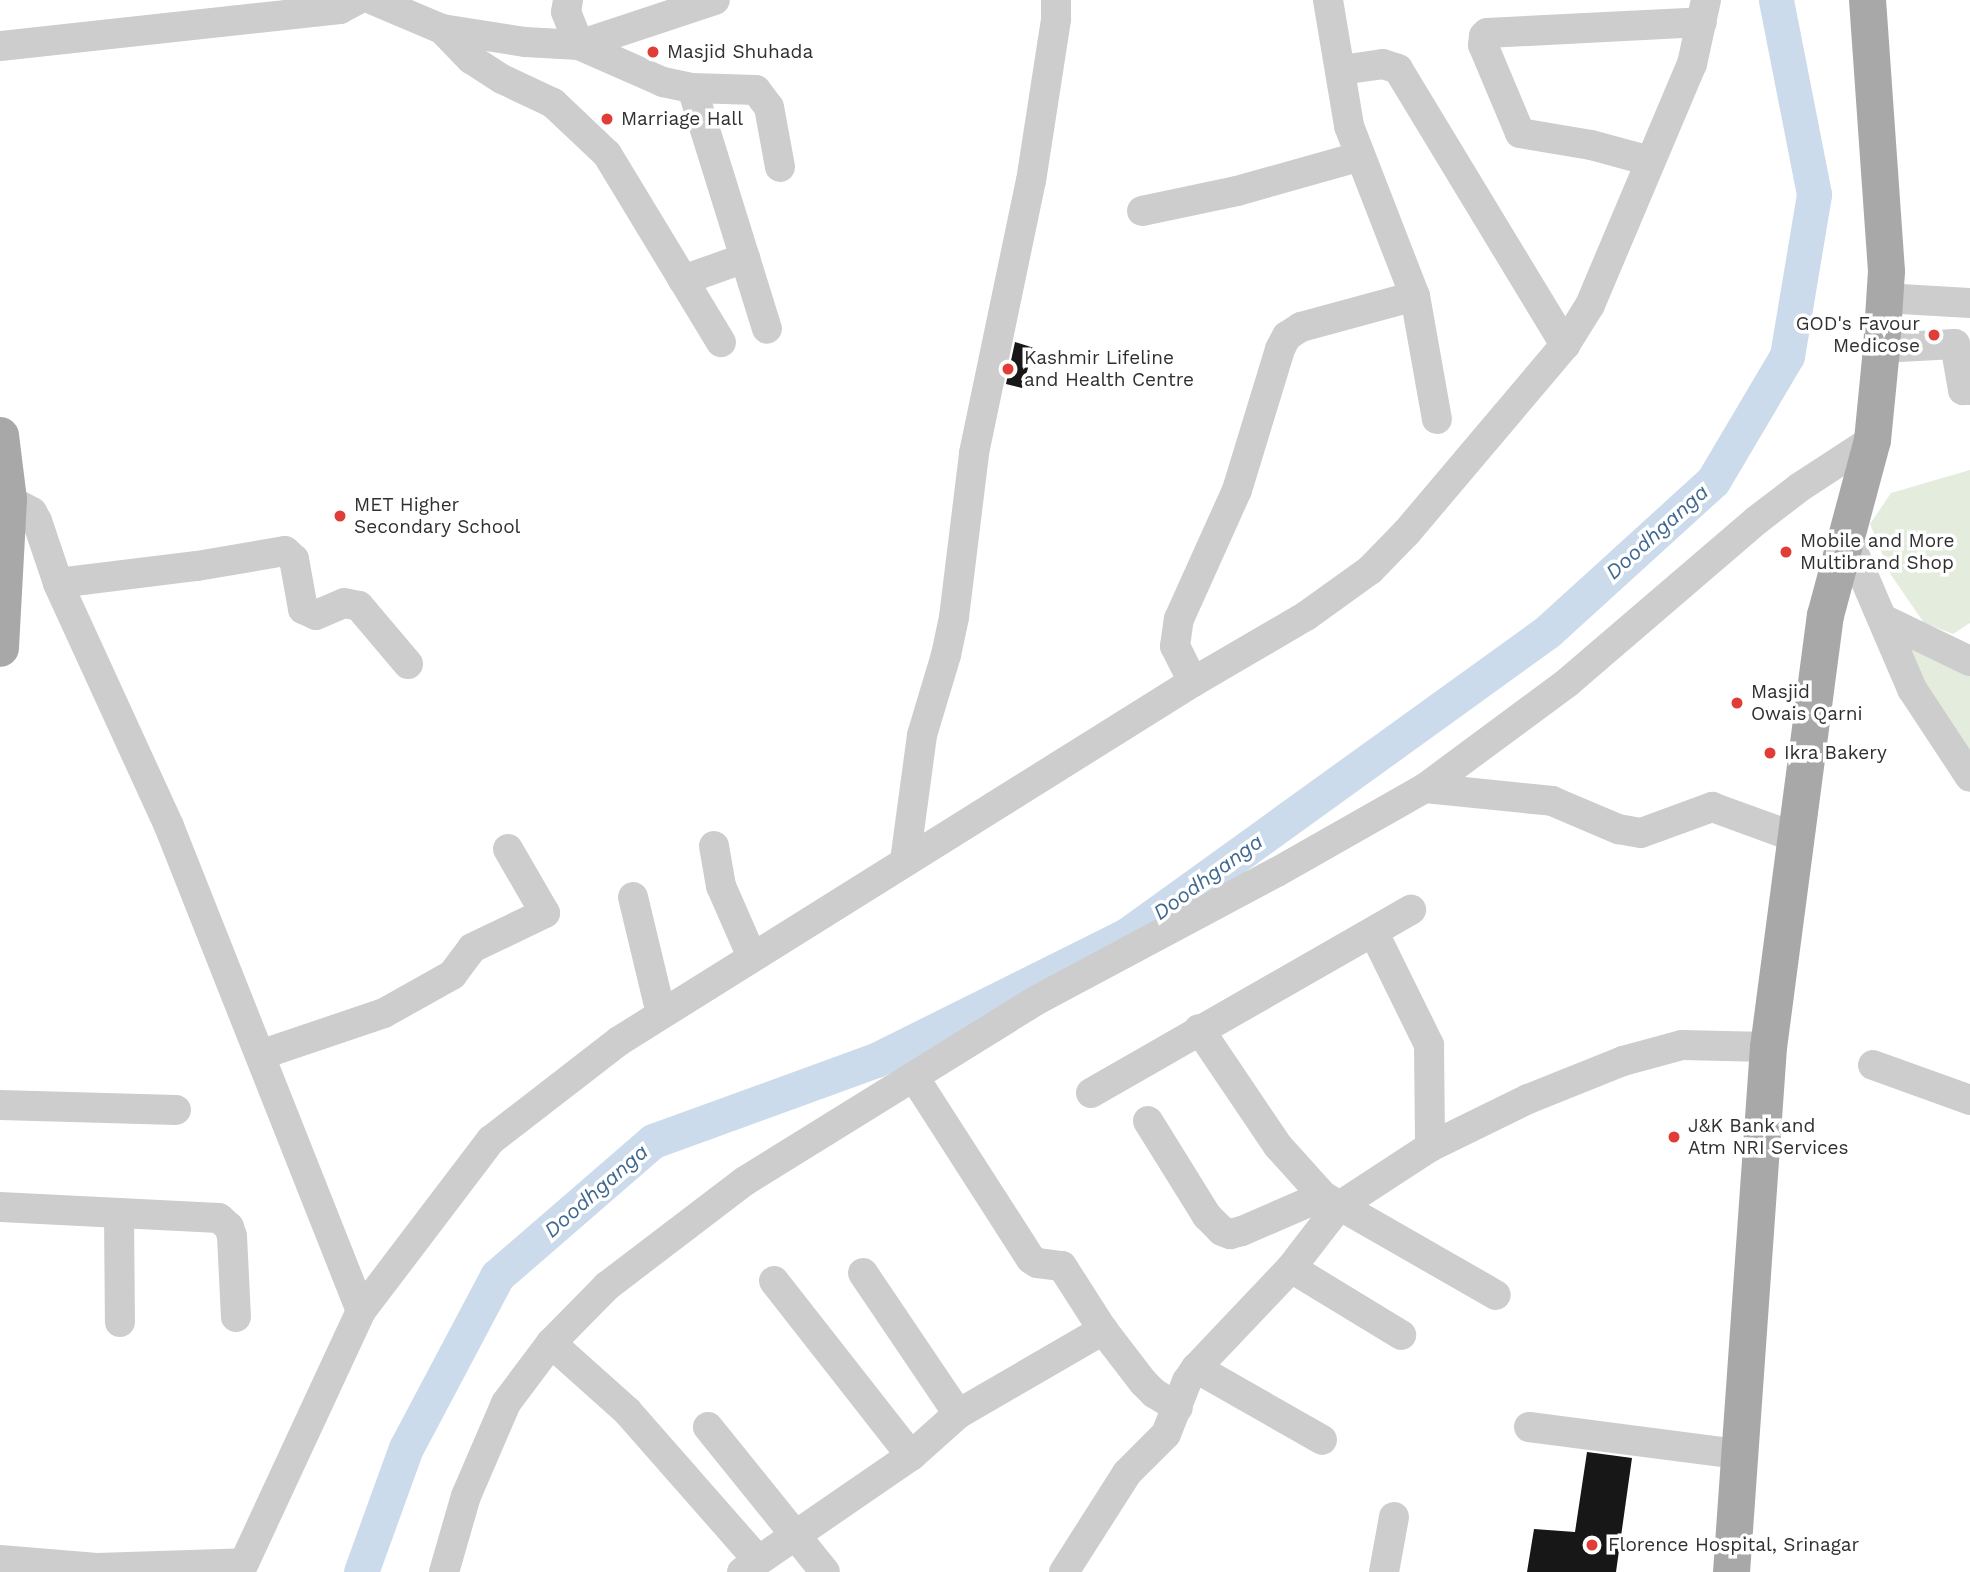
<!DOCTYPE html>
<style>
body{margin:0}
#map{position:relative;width:1970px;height:1572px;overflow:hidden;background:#fff;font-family:"Work Sans",sans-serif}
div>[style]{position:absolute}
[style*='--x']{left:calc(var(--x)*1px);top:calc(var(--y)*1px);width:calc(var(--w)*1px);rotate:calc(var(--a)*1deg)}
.green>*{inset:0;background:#e4ecde}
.river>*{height:35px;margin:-17.5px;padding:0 17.5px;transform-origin:17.5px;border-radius:17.5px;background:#cbdbeb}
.building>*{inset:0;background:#171717}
.minor>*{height:30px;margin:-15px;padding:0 15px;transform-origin:15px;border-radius:15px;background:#cdcdcd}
.major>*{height:37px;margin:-18.5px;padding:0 18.5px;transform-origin:18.5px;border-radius:18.5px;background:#a8a8a8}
.dots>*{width:19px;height:19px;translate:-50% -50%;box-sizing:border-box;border:4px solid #fff;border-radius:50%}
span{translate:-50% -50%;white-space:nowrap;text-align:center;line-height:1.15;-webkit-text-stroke:7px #fff;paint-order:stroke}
.poi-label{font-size:19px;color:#303030}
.left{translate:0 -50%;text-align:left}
.right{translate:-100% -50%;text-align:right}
.water-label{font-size:21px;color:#3f6890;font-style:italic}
</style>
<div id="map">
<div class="green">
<div style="clip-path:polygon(1970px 470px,1970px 623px,1953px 634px,1924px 623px,1891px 575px,1870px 524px,1891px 493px)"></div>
<div style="clip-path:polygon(1918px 644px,1970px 665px,1970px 755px,1905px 651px)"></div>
</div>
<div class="river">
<div style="--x:361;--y:1572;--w:132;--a:-70.1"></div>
<div style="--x:406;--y:1448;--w:195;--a:-62.1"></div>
<div style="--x:497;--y:1276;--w:206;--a:-40.9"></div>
<div style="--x:653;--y:1141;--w:237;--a:-20"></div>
<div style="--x:876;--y:1060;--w:280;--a:-26.5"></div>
<div style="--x:1127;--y:935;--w:518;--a:-35.81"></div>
<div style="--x:1547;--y:632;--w:224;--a:-42.3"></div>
<div style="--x:1713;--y:481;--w:145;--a:-59.4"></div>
<div style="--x:1787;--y:356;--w:164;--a:-80.5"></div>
<div style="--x:1814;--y:194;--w:198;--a:-101.1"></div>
</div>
<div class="building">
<div style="clip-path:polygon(1015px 342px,1034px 348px,1022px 388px,1006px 384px)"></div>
<div style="clip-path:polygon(1587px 1452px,1632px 1458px,1616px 1572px,1527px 1572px,1534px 1529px,1575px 1532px)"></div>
</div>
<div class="minor">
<div style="--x:373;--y:0;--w:75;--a:22.8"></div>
<div style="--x:442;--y:29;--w:84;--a:8.9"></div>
<div style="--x:525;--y:42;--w:54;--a:3.2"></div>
<div style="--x:579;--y:45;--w:143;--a:-18.3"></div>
<div style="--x:568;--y:0;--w:12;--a:99"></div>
<div style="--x:566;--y:12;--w:35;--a:68"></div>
<div style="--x:579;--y:45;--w:92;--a:23.8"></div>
<div style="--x:663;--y:82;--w:30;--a:12"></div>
<div style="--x:692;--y:88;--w:64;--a:1.8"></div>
<div style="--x:756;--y:90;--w:21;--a:53"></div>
<div style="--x:769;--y:107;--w:61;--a:79.6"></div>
<div style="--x:1328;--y:0;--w:128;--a:80.5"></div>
<div style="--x:1349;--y:126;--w:182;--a:68.8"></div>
<div style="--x:1415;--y:296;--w:125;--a:79.9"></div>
<div style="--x:442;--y:29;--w:42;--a:46"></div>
<div style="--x:471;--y:59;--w:37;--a:33"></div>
<div style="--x:502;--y:79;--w:56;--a:25.2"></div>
<div style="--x:553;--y:103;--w:74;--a:43.4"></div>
<div style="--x:607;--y:154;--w:220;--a:58.8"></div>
<div style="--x:0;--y:46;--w:342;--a:-6.2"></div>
<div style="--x:340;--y:9;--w:19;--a:-28"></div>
<div style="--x:1341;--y:70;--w:42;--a:-8.1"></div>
<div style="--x:1383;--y:64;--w:16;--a:18"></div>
<div style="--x:1398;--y:69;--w:323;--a:58.8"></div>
<div style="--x:692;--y:88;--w:252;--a:72.7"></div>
<div style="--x:1650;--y:161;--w:61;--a:-164.8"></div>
<div style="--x:1591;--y:145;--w:72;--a:-170.4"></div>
<div style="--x:1520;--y:133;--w:95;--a:-112.8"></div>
<div style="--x:1483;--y:45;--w:9;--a:-84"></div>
<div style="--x:1484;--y:36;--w:4;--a:-45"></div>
<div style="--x:1487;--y:33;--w:215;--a:-2.9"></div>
<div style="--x:1142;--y:211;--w:97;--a:-11.9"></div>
<div style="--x:1237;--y:191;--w:126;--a:-15.7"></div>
<div style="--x:683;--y:280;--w:66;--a:-19.5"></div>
<div style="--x:1884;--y:298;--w:86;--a:3.3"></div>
<div style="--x:1881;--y:348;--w:74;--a:-3.1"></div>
<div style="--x:1955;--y:344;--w:47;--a:80.1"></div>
<div style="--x:1963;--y:390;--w:7;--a:0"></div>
<div style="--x:1846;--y:535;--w:168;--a:66.8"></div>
<div style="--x:1912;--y:689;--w:105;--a:56.6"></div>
<div style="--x:58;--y:583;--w:140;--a:-7"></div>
<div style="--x:197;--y:566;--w:89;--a:-9.7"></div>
<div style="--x:285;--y:551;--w:12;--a:42"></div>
<div style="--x:294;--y:559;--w:51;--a:79.8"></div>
<div style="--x:303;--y:609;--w:14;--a:25"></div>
<div style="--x:316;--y:615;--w:30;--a:-23"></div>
<div style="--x:344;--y:603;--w:15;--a:11"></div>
<div style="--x:359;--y:606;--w:76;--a:49.8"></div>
<div style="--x:1885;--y:620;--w:94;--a:25.8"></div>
<div style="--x:1193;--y:682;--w:40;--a:-116.6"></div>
<div style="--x:1175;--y:646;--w:27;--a:-82"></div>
<div style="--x:1179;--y:619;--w:141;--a:-65.8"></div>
<div style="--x:1237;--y:490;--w:147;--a:-73"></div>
<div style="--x:1280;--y:349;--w:15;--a:-62"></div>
<div style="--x:1287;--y:336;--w:17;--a:-33"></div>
<div style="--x:1301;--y:327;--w:118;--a:-15.2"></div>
<div style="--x:1425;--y:788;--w:128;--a:5.8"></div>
<div style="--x:1552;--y:801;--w:72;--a:23"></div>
<div style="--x:1618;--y:829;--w:23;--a:10"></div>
<div style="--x:1641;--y:833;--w:76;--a:-20.1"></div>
<div style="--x:1712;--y:807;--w:90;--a:20"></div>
<div style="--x:714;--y:846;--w:41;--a:80.1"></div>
<div style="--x:721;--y:886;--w:77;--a:66.4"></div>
<div style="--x:905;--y:861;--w:127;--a:-82.3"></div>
<div style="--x:922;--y:735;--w:84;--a:-73.3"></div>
<div style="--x:946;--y:655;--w:39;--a:-78"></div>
<div style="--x:954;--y:617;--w:165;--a:-83"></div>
<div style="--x:974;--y:453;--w:278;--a:-78.2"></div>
<div style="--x:1031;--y:181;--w:164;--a:-81.2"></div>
<div style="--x:1056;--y:19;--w:19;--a:-90"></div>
<div style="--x:633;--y:897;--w:120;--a:76.5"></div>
<div style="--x:1374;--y:933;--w:125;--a:63.8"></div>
<div style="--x:1429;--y:1045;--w:102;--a:89.4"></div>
<div style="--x:1199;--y:1029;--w:141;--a:56"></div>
<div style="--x:1278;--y:1146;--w:67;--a:48"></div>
<div style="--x:1323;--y:1196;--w:199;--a:29.8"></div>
<div style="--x:260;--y:1055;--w:131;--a:-18.7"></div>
<div style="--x:384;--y:1013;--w:78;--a:-29.2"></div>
<div style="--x:452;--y:975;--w:34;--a:-53"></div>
<div style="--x:472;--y:948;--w:81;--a:-25.6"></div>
<div style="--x:545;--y:913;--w:74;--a:-120"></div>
<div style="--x:1873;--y:1065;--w:103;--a:19.8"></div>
<div style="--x:914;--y:1077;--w:216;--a:57.3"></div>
<div style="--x:1031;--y:1259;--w:7;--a:34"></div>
<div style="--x:1037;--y:1263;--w:25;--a:7"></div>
<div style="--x:1062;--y:1266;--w:76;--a:57.4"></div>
<div style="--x:1103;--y:1330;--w:66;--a:52.4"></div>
<div style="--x:1143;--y:1382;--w:16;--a:45"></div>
<div style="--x:1154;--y:1393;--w:28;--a:32"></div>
<div style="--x:1091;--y:1093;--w:369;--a:-29.8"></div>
<div style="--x:0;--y:1105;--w:176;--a:1.6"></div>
<div style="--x:1148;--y:1121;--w:112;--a:58.2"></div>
<div style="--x:1207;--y:1216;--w:21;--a:45"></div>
<div style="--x:1222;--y:1231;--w:9;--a:21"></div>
<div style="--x:1230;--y:1234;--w:12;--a:-14"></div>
<div style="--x:1242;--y:1231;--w:88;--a:-23.4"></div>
<div style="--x:0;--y:1207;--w:219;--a:2.9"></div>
<div style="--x:219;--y:1218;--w:13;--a:42"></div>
<div style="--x:229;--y:1227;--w:9;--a:72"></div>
<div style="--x:232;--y:1236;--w:81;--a:87.2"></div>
<div style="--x:119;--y:1214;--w:108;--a:89.5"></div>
<div style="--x:1291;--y:1268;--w:129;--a:31.3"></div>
<div style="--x:863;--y:1273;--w:170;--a:56"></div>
<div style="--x:774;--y:1281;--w:222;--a:51.9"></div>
<div style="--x:361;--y:1311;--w:215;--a:-52.8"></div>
<div style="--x:491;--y:1140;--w:162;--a:-37.7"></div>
<div style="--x:619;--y:1041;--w:677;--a:-32.02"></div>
<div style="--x:1193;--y:682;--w:131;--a:-30.3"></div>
<div style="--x:1306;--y:616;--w:79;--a:-35.7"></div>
<div style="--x:1370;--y:570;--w:53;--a:-45.8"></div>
<div style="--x:1407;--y:532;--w:245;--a:-49.8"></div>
<div style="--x:1565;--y:345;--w:47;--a:-58"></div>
<div style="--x:1590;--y:305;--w:262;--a:-67.1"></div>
<div style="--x:1692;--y:64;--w:66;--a:-77.7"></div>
<div style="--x:551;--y:1343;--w:102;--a:41.8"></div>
<div style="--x:627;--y:1411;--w:198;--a:48.7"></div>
<div style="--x:1196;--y:1368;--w:145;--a:29.7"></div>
<div style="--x:708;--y:1427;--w:186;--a:51.1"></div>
<div style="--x:1529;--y:1427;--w:211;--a:7.4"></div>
<div style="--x:0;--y:1560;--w:97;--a:4.7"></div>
<div style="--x:97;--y:1568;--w:147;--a:-1.9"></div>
<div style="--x:244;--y:1563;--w:278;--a:-65.1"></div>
<div style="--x:361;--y:1311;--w:522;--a:-111.6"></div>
<div style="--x:169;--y:826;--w:267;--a:-114.6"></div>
<div style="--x:58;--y:583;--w:65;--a:-108.7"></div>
<div style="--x:37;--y:521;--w:10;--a:-119"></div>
<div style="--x:32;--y:512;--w:27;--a:-152"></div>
<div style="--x:444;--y:1572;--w:79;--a:-73.9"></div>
<div style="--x:466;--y:1496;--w:101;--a:-66.7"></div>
<div style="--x:506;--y:1403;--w:75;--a:-53.1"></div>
<div style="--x:551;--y:1343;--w:80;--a:-45.5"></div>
<div style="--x:607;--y:1286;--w:173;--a:-37.3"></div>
<div style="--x:745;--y:1181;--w:341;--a:-31.8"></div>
<div style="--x:1035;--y:1001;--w:274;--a:-28.1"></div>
<div style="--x:1277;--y:872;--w:170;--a:-29.6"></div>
<div style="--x:1425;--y:788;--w:178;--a:-36.5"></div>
<div style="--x:1568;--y:682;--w:249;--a:-40.6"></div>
<div style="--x:1757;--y:520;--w:54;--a:-37.5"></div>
<div style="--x:1800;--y:487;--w:86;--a:-33.1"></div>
<div style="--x:742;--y:1572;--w:205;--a:-34.5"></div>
<div style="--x:911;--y:1456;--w:63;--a:-41.8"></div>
<div style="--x:958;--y:1414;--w:168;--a:-30.1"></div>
<div style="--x:1064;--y:1572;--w:117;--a:-57.5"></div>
<div style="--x:1127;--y:1473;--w:55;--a:-45"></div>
<div style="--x:1166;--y:1434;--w:57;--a:-68.4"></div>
<div style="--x:1187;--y:1381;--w:16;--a:-55"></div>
<div style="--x:1196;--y:1368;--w:138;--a:-46.5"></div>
<div style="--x:1291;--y:1268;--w:77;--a:-52.4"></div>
<div style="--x:1338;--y:1207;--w:110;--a:-33.1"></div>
<div style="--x:1430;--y:1147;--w:109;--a:-26.1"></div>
<div style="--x:1528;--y:1099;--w:102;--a:-21.8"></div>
<div style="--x:1623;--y:1061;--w:61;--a:-15.2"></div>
<div style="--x:1682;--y:1045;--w:86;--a:1.3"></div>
<div style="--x:1384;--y:1572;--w:56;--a:-79.7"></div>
</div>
<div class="major">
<div style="--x:0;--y:435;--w:64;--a:82.9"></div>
<div style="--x:8;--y:499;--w:149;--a:93.1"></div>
<div style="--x:1731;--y:1572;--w:526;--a:-85.97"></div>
<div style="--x:1768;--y:1047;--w:436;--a:-82.5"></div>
<div style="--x:1825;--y:615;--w:181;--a:-75"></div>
<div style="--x:1872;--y:440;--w:92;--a:-84.4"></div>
<div style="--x:1881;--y:348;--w:77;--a:-86.3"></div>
<div style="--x:1886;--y:271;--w:272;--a:-94"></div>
</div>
<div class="dots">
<div style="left:653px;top:52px;background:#e03d38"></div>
<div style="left:607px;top:119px;background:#e03d38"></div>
<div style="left:1934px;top:335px;background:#e03d38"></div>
<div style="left:1008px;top:369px;background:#e03d38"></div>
<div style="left:340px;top:516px;background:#e03d38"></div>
<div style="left:1786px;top:552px;background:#e03d38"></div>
<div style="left:1737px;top:703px;background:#e03d38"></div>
<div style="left:1770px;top:753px;background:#e03d38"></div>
<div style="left:1674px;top:1137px;background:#e03d38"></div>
<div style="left:1592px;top:1545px;background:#e03d38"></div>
</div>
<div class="poi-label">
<span class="left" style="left:667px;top:52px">Masjid Shuhada</span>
<span class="left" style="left:621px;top:119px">Marriage Hall</span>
<span class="right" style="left:1920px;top:335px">GOD's Favour<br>Medicose</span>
<span class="left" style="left:1024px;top:369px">Kashmir Lifeline<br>and Health Centre</span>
<span class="left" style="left:354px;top:516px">MET Higher<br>Secondary School</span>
<span class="left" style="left:1800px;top:552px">Mobile and More<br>Multibrand Shop</span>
<span class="left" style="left:1751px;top:703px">Masjid<br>Owais Qarni</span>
<span class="left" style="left:1784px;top:753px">Ikra Bakery</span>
<span class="left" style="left:1688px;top:1137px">J&amp;K Bank and<br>Atm NRI Services</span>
<span class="left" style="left:1608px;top:1545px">Florence Hospital, Srinagar</span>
</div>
<div class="water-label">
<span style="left:1657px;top:532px;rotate:-42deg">Doodhganga</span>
<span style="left:1208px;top:877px;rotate:-36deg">Doodhganga</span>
<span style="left:596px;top:1191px;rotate:-41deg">Doodhganga</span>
</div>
</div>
